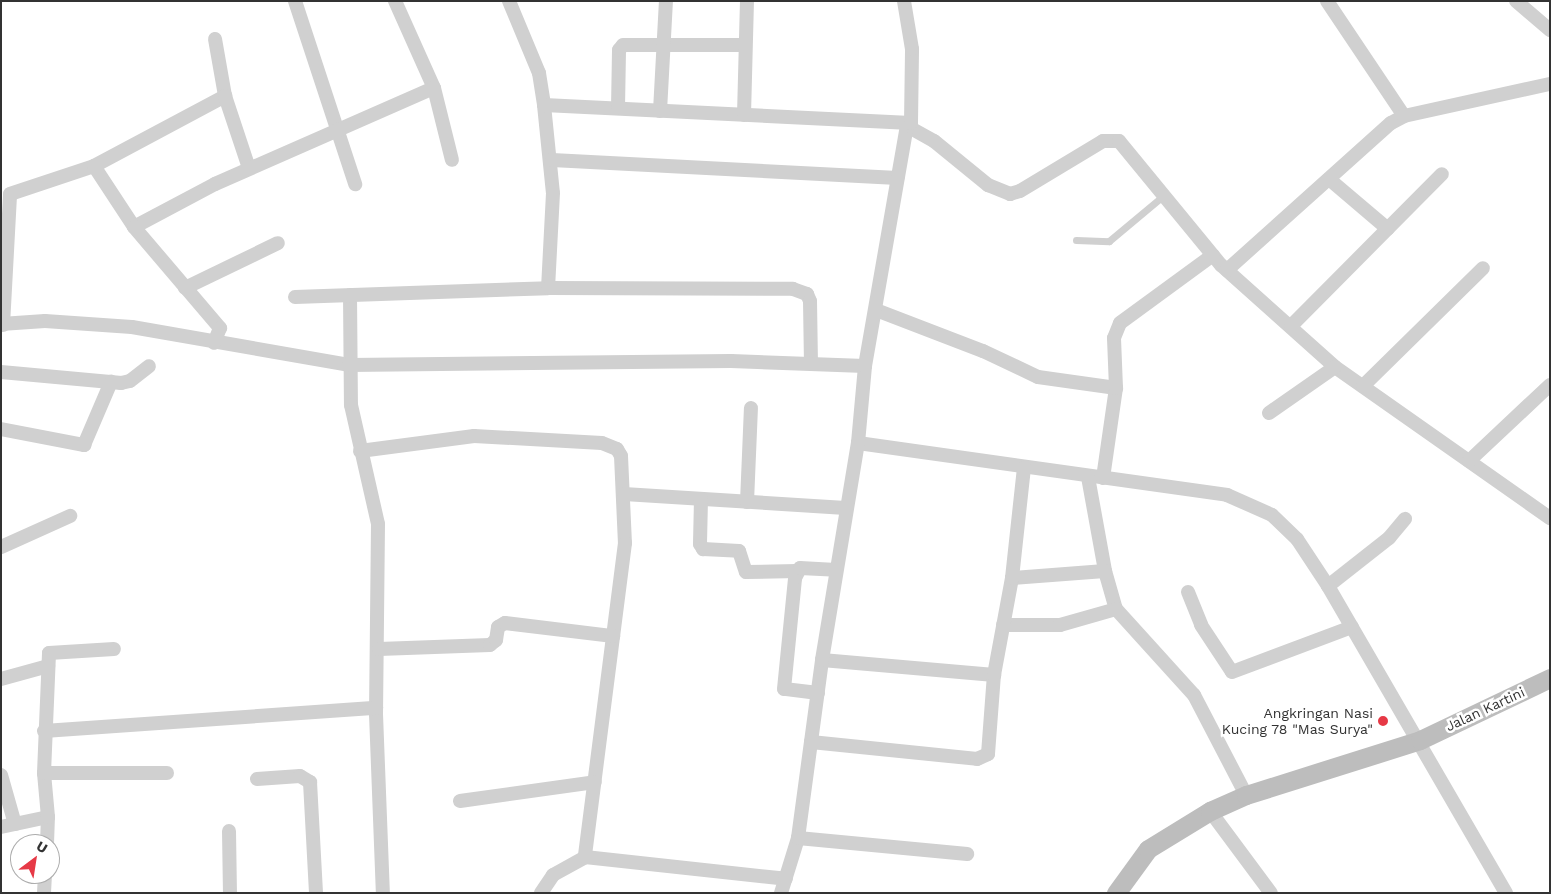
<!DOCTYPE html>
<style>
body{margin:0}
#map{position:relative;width:1551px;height:894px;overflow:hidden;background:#fff;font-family:"Work Sans",sans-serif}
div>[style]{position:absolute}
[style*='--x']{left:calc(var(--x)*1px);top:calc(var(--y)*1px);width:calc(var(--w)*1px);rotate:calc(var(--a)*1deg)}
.lane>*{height:7px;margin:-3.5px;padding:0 3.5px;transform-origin:3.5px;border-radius:3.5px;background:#d0d0d0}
.street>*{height:14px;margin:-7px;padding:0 7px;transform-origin:7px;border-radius:7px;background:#d0d0d0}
.secondary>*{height:19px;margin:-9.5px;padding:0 9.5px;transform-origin:9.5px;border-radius:9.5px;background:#bdbdbd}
.dots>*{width:14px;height:14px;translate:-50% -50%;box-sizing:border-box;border:2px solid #fff;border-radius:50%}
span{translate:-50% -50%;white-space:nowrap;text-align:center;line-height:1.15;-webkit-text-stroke:5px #fff;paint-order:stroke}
.street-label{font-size:14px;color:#333}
.poi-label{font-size:14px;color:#333}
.right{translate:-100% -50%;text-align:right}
.frame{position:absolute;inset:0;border:2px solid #333;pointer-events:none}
.north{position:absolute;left:10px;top:834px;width:50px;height:50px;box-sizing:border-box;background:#fff;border:1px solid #adadad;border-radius:50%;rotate:31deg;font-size:14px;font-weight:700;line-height:20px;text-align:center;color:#333}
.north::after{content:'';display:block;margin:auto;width:18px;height:22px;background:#e63946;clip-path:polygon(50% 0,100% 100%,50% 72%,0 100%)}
</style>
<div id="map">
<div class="lane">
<div style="--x:1076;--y:240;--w:33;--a:2"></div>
<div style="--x:1109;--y:241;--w:72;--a:-39.9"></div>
</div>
<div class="street">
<div style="--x:295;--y:1;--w:193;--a:71.8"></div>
<div style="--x:395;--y:1;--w:95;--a:65.9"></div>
<div style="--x:434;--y:88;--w:74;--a:76"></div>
<div style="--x:509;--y:1;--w:78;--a:67.4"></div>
<div style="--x:539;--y:73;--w:32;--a:81"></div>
<div style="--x:544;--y:105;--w:88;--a:84.2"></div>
<div style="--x:553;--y:193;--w:95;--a:93"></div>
<div style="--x:1327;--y:1;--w:138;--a:56.2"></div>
<div style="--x:1516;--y:1;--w:45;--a:40.5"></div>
<div style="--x:215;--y:39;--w:58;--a:80"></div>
<div style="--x:544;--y:105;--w:367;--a:2.8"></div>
<div style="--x:618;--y:108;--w:58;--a:-89"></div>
<div style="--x:619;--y:50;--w:6;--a:-51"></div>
<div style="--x:623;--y:45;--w:122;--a:0"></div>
<div style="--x:660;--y:111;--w:110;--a:-86.9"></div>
<div style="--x:744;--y:115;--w:114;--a:-88.5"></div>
<div style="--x:907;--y:126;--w:31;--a:29"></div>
<div style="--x:934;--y:141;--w:70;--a:39.2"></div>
<div style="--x:988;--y:185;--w:24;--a:22"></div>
<div style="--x:1010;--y:194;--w:10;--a:-17"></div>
<div style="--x:1020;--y:191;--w:97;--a:-31.1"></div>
<div style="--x:1103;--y:141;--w:16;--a:0"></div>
<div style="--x:1119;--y:141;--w:161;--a:50.6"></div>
<div style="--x:1221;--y:265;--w:153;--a:41.8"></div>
<div style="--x:1335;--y:367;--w:263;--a:35.1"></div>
<div style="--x:552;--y:160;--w:346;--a:3"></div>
<div style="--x:94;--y:166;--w:149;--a:-28.1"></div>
<div style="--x:225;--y:96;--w:76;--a:71.6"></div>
<div style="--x:1329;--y:179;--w:77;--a:40.3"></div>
<div style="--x:134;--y:227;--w:92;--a:-28"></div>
<div style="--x:215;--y:184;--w:239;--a:-23.7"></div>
<div style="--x:1227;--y:270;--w:220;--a:-41.9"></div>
<div style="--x:1391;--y:123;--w:15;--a:-28"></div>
<div style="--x:1404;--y:116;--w:149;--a:-12.4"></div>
<div style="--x:185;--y:288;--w:103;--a:-25.8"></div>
<div style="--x:350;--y:295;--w:110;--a:89.5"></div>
<div style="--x:351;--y:405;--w:122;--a:77.2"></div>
<div style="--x:378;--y:524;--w:190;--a:90.6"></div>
<div style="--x:376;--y:714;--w:179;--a:87.8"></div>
<div style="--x:295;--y:297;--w:253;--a:-2"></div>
<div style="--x:548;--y:288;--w:245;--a:0.2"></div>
<div style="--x:793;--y:289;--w:15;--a:20"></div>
<div style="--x:807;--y:294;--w:8;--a:67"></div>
<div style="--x:810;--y:301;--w:61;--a:89.1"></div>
<div style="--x:876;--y:310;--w:115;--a:21"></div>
<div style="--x:983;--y:351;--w:61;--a:25.3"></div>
<div style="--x:1038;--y:377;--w:79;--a:8"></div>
<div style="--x:1;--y:324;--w:44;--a:-3.9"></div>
<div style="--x:45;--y:321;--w:87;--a:3.9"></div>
<div style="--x:132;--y:327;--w:220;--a:9.9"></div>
<div style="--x:349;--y:365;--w:382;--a:-0.6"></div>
<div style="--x:731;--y:361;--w:134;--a:2.1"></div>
<div style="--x:3;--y:325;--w:131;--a:-86.9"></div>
<div style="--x:10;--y:194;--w:89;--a:-18.4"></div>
<div style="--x:94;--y:166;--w:73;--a:56.7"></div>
<div style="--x:134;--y:227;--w:133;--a:49.6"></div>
<div style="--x:220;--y:328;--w:16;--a:112"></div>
<div style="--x:1291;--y:326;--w:214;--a:-45.2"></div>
<div style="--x:1;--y:372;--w:121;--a:5.2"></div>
<div style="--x:121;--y:383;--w:9;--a:-13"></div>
<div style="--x:130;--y:381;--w:24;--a:-38"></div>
<div style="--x:1363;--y:386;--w:168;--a:-44.5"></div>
<div style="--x:1269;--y:413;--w:80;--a:-34.9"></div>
<div style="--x:1;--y:429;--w:85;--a:10.9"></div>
<div style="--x:84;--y:445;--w:69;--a:-66.8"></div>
<div style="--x:858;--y:443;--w:373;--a:8"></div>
<div style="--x:1227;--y:495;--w:49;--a:24"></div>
<div style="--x:1272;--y:515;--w:35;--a:44"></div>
<div style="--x:1297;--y:539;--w:56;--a:56.6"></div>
<div style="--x:1328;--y:586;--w:355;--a:59.9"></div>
<div style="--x:360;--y:451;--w:115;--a:-7.5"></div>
<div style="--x:474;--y:436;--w:128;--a:3.1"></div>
<div style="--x:602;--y:443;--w:16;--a:22"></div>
<div style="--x:617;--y:449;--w:8;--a:60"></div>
<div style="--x:621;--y:456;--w:87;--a:87.4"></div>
<div style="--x:625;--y:543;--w:317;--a:97.3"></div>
<div style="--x:1469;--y:461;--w:111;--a:-43.2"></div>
<div style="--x:1088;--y:477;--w:96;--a:79.7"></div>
<div style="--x:1105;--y:571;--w:40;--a:74"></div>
<div style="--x:1116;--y:609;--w:116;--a:47.8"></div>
<div style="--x:1194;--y:695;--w:113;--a:62.5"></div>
<div style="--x:1103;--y:478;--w:91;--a:-81.8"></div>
<div style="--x:1116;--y:388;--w:50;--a:-92.3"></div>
<div style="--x:1114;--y:338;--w:16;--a:-68"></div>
<div style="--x:1120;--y:323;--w:115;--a:-36.2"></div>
<div style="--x:624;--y:494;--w:222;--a:3.6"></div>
<div style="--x:701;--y:499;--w:45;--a:91.3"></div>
<div style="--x:700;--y:544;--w:6;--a:59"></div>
<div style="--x:703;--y:549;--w:36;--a:3"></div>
<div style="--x:739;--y:551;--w:22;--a:72"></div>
<div style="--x:746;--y:572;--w:51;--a:-1.1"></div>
<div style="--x:747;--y:502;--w:94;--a:-87.6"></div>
<div style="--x:1;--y:547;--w:76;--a:-24.2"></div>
<div style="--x:1012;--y:578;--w:93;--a:-4.3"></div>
<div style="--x:1328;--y:586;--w:78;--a:-38.2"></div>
<div style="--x:1389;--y:538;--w:25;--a:-50"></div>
<div style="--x:1188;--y:592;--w:35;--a:68"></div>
<div style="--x:1201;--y:625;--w:56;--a:56.6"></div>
<div style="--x:1232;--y:672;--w:128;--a:-20.6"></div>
<div style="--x:1003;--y:625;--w:57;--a:0"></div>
<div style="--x:1060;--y:625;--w:58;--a:-15.9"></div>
<div style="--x:379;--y:649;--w:111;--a:-2.1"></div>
<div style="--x:490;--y:645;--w:8;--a:-40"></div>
<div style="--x:496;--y:640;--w:13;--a:-81"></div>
<div style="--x:498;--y:627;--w:8;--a:-30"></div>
<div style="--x:505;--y:623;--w:109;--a:6.9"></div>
<div style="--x:822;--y:660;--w:173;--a:5"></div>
<div style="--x:1;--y:679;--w:49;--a:-15.5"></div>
<div style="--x:818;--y:693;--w:34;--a:-173"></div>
<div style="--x:784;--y:689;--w:112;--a:-84.3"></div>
<div style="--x:795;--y:578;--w:11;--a:-63"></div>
<div style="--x:800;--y:568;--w:36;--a:3"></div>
<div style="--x:44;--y:731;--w:333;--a:-4"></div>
<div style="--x:811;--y:742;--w:167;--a:5.8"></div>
<div style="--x:977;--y:759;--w:12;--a:-24"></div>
<div style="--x:988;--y:754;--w:79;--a:-85.7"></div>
<div style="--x:994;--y:675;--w:99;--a:-79.5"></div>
<div style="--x:1012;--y:578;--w:111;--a:-83.8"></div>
<div style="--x:44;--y:773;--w:123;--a:0"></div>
<div style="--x:1;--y:775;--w:51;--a:74.1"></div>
<div style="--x:257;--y:779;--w:43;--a:-4"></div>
<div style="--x:300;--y:776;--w:12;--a:31"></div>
<div style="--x:310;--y:782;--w:111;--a:86.9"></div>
<div style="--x:460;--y:801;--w:136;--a:-8"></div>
<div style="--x:1210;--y:811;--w:102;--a:53.4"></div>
<div style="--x:1;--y:827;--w:48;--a:-12"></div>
<div style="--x:229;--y:831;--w:62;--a:89.1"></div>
<div style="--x:798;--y:838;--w:170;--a:5.4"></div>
<div style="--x:47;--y:844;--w:27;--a:-88"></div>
<div style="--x:48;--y:817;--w:44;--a:-95.2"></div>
<div style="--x:44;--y:773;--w:120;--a:-87.6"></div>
<div style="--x:49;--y:653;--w:65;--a:-3.5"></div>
<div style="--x:44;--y:893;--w:19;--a:-87"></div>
<div style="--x:541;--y:893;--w:22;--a:-56"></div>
<div style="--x:553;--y:875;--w:37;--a:-29"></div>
<div style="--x:585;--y:857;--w:202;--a:6.2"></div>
<div style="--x:781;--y:893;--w:58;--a:-72.8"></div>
<div style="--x:798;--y:838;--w:180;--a:-82.3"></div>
<div style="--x:822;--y:660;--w:220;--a:-80.6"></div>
<div style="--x:858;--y:443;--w:77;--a:-84.8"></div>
<div style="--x:865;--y:366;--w:244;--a:-80.1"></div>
<div style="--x:907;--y:126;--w:5;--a:-37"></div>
<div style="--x:911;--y:123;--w:74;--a:-89.2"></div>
<div style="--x:912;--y:49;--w:49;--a:-99.5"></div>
</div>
<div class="secondary">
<div style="--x:1116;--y:893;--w:54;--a:-54"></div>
<div style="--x:1148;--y:849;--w:73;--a:-31.5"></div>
<div style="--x:1210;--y:811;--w:39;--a:-24"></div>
<div style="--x:1246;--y:795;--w:182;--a:-17.5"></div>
<div style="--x:1420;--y:740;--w:144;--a:-25.5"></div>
</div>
<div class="dots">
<div style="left:1383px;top:721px;background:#e63946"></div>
</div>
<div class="street-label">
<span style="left:1485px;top:709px;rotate:-25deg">Jalan Kartini</span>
</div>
<div class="poi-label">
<span class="right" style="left:1373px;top:721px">Angkringan Nasi<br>Kucing 78 "Mas Surya"</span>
</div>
<div class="frame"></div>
<div class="north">U</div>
</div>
